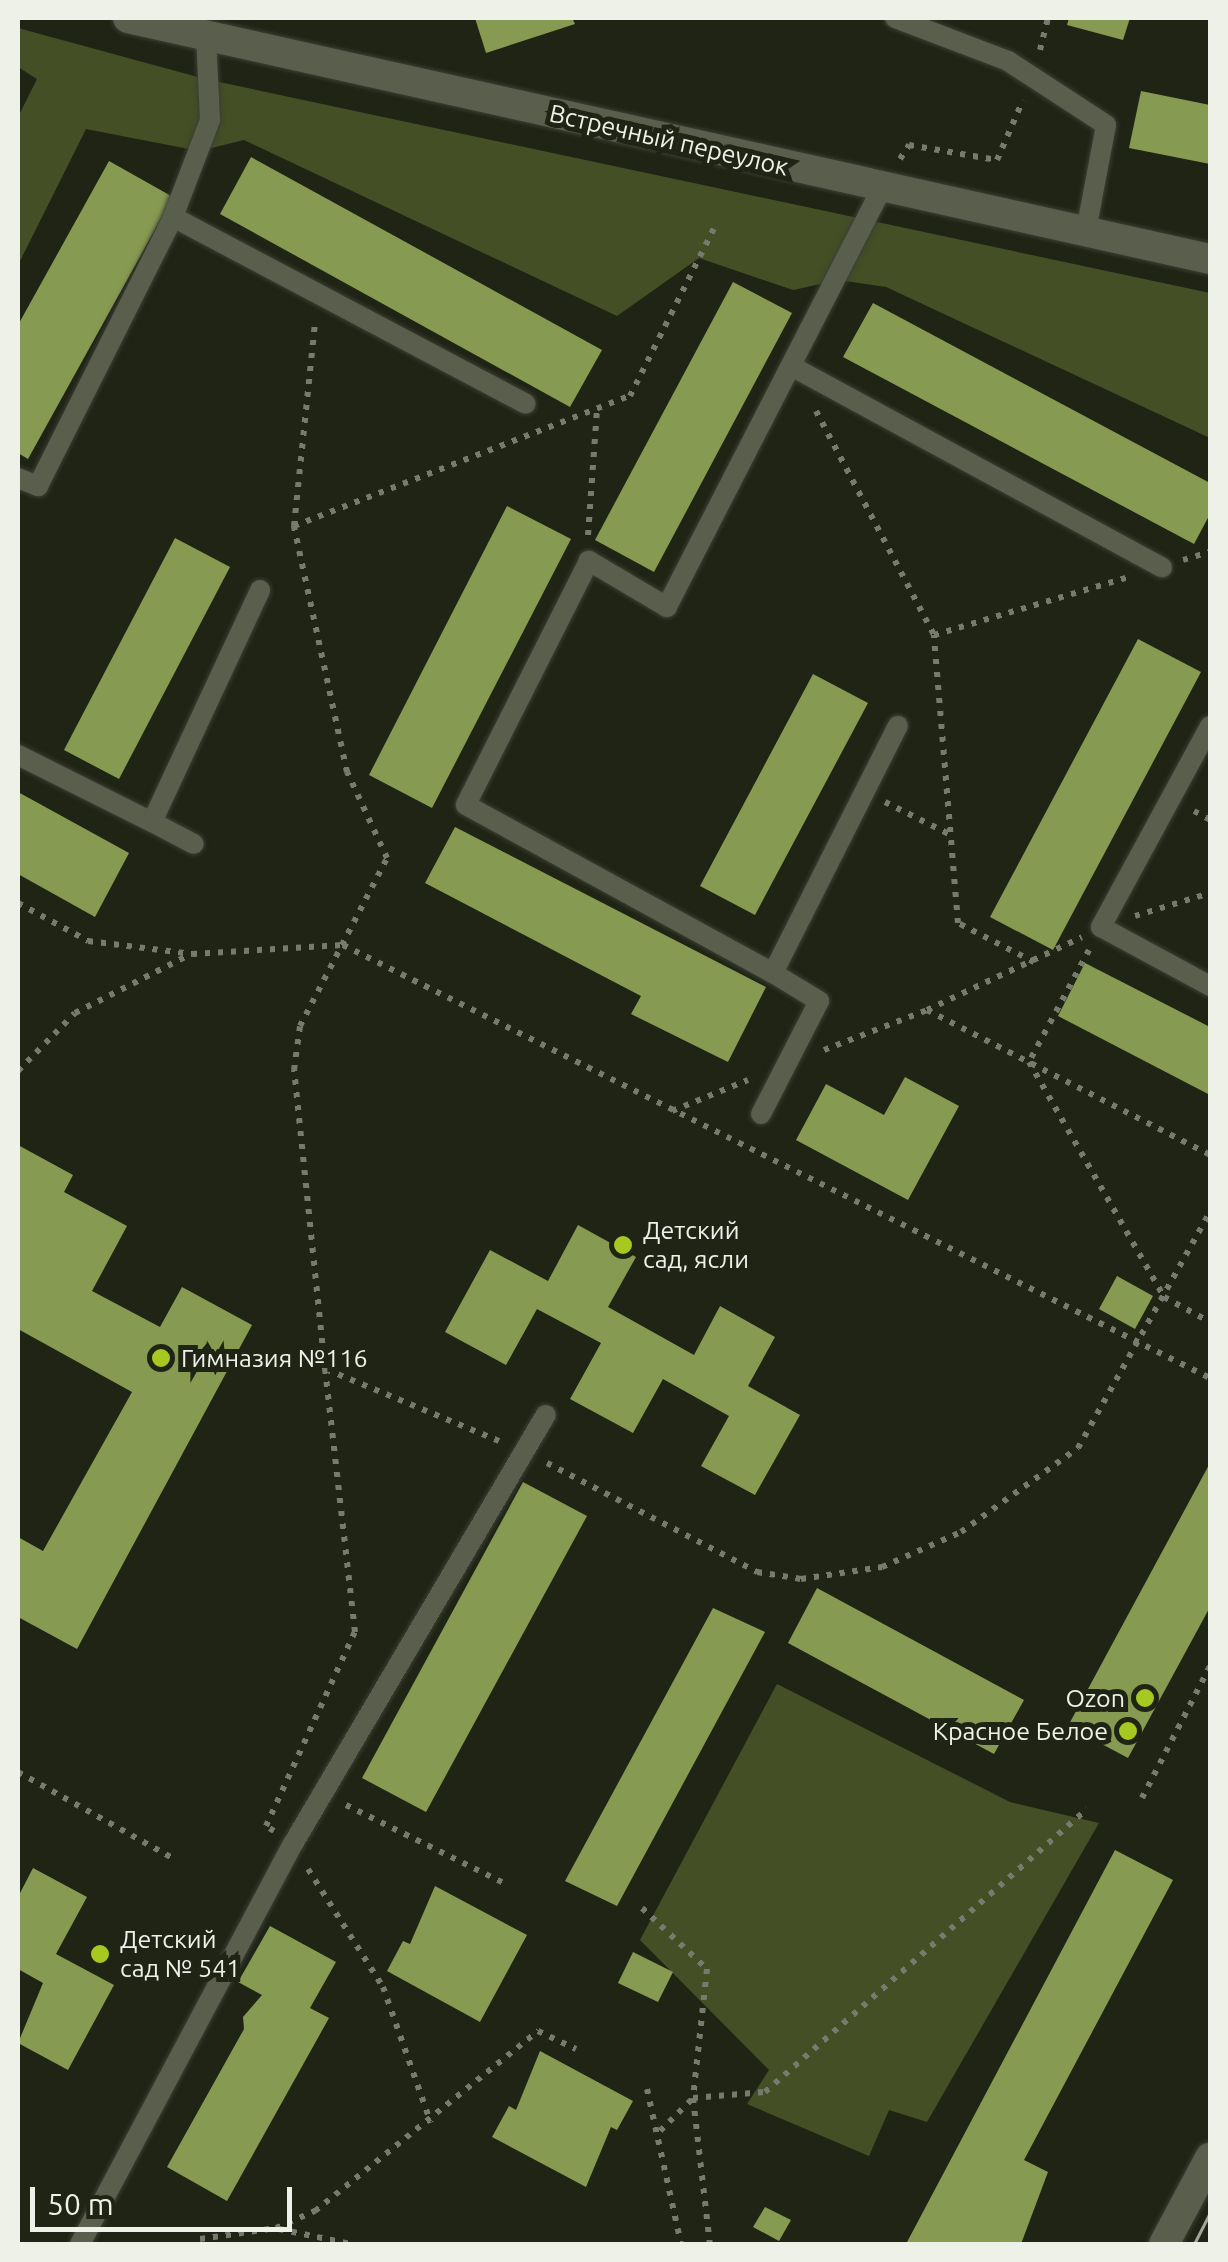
<!DOCTYPE html>
<meta charset="utf-8">
<style>
body{margin:0}
#map{position:relative;width:1228px;height:2262px;overflow:hidden;background:#202415;font-family:Ubuntu,sans-serif}
div>[style]{position:absolute}
[style*='--x']{left:calc(var(--x)*1px);top:calc(var(--y)*1px);width:calc(var(--w)*1px);rotate:calc(var(--a)*1deg)}
.green>*{inset:0;background:#444f25}
.building>*{inset:0;background:#879a52}
.path>*{height:6px;margin-top:-3px;transform-origin:0;background:repeating-linear-gradient(90deg,#777b6e 0 5px,transparent 0 13px)}
.roads{filter:drop-shadow(0 0 2px #3b3f34) drop-shadow(0 0 2px #3b3f34)}
.lane>*{height:20px;margin:-10px;padding:0 10px;transform-origin:10px;border-radius:10px;background:#595e4d}
.street>*{height:30px;margin:-15px;padding:0 15px;transform-origin:15px;border-radius:15px;background:#595e4d}
.secondary>*{height:30px;margin:-15px;padding:0 15px;transform-origin:15px;border-radius:15px;background:#595e4d}
.tram>*{height:2.5px;margin:-1.25px;padding:0 1.25px;transform-origin:1.25px;border-radius:1.25px;background:#a2a69a}
.dots>*{width:28px;height:28px;translate:-50% -50%;box-sizing:border-box;border:5px solid #202415;border-radius:50%}
span{translate:-50% -50%;white-space:nowrap;text-align:center;line-height:1.15;-webkit-text-stroke:10px #202415;paint-order:stroke}
.street-label{font-size:25px;color:#edf1e7}
.poi-label{font-size:25px;color:#edf1e7}
.left{translate:0 -50%;text-align:left}
.right{translate:-100% -50%;text-align:right}
.frame{position:absolute;inset:0;border:20px solid #edf1e7;pointer-events:none}
.scale{position:absolute;left:30px;top:2187px;width:262px;height:45px;box-sizing:border-box;border:5px solid #edf1e7;border-top:0;padding-left:12px;font-size:30px;line-height:35px;white-space:nowrap;color:#edf1e7;-webkit-text-stroke:8px #202415;paint-order:stroke}
</style>
<div id="map">
<div class="green">
<div style="clip-path:polygon(18px 28px,205px 79px,1210px 293px,1210px 438px,886px 287px,839px 280px,793px 290px,699px 258px,617px 316px,244px 140px,199px 151px,86px 129px,18px 265px,18px 117px,37px 79px,18px 67px)"></div>
<div style="clip-path:polygon(777px 1684px,1010px 1802px,1099px 1823px,927px 2122px,889px 2110px,869px 2156px,747px 2104px,769px 2070px,640px 1940px)"></div>
</div>
<div class="building">
<div style="clip-path:polygon(475px 18px,572px 18px,575px 24px,486px 53px)"></div>
<div style="clip-path:polygon(1069px 18px,1130px 18px,1123px 40px,1067px 25px)"></div>
<div style="clip-path:polygon(1141px 91px,1210px 105px,1210px 164px,1129px 148px)"></div>
<div style="clip-path:polygon(251px 157px,602px 350px,570px 407px,220px 214px)"></div>
<div style="clip-path:polygon(109px 161px,173px 197px,28px 459px,18px 453px,18px 325px)"></div>
<div style="clip-path:polygon(733px 282px,792px 313px,654px 572px,595px 540px)"></div>
<div style="clip-path:polygon(873px 303px,1210px 483px,1210px 514px,1194px 544px,843px 357px)"></div>
<div style="clip-path:polygon(507px 506px,571px 539px,432px 808px,369px 775px)"></div>
<div style="clip-path:polygon(175px 538px,230px 567px,119px 779px,64px 750px)"></div>
<div style="clip-path:polygon(1138px 639px,1201px 672px,1053px 950px,990px 917px)"></div>
<div style="clip-path:polygon(813px 674px,868px 703px,755px 915px,700px 886px)"></div>
<div style="clip-path:polygon(18px 792px,129px 853px,95px 917px,18px 874px)"></div>
<div style="clip-path:polygon(455px 827px,766px 987px,728px 1062px,631px 1014px,641px 996px,425px 883px)"></div>
<div style="clip-path:polygon(1085px 963px,1210px 1027px,1210px 1095px,1058px 1016px)"></div>
<div style="clip-path:polygon(905px 1077px,959px 1106px,908px 1200px,796px 1140px,826px 1084px,884px 1115px)"></div>
<div style="clip-path:polygon(18px 1145px,73px 1175px,64px 1192px,127px 1226px,92px 1291px,160px 1327px,182px 1287px,252px 1325px,77px 1649px,18px 1617px,18px 1537px,43px 1551px,132px 1392px,18px 1329px)"></div>
<div style="clip-path:polygon(578px 1225px,636px 1257px,608px 1307px,694px 1355px,720px 1306px,775px 1337px,748px 1386px,800px 1415px,755px 1495px,701px 1466px,729px 1416px,663px 1379px,633px 1433px,570px 1399px,601px 1343px,537px 1309px,506px 1365px,445px 1332px,490px 1250px,548px 1281px)"></div>
<div style="clip-path:polygon(1117px 1276px,1153px 1296px,1135px 1329px,1099px 1309px)"></div>
<div style="clip-path:polygon(1210px 1463px,1210px 1607px,1128px 1758px,1068px 1726px)"></div>
<div style="clip-path:polygon(523px 1482px,587px 1516px,426px 1812px,362px 1778px)"></div>
<div style="clip-path:polygon(817px 1588px,1024px 1700px,994px 1754px,788px 1643px)"></div>
<div style="clip-path:polygon(713px 1608px,765px 1632px,617px 1906px,565px 1881px)"></div>
<div style="clip-path:polygon(1115px 1850px,1173px 1880px,1024px 2160px,1048px 2172px,1021px 2244px,906px 2244px)"></div>
<div style="clip-path:polygon(33px 1868px,87px 1897px,56px 1954px,114px 1985px,68px 2070px,18px 2043px,43px 1983px,18px 1969px,18px 1897px)"></div>
<div style="clip-path:polygon(435px 1886px,527px 1935px,480px 2022px,387px 1971px,403px 1941px,410px 1944px)"></div>
<div style="clip-path:polygon(270px 1926px,336px 1962px,310px 2008px,329px 2018px,227px 2201px,167px 2167px,244px 2029px,243px 2017px,262px 1995px,238px 1982px)"></div>
<div style="clip-path:polygon(633px 1952px,673px 1972px,658px 2002px,618px 1983px)"></div>
<div style="clip-path:polygon(540px 2051px,633px 2101px,617px 2130px,611px 2127px,586px 2187px,492px 2137px,509px 2106px,516px 2110px)"></div>
<div style="clip-path:polygon(765px 2207px,791px 2220px,779px 2241px,753px 2227px)"></div>
</div>
<div class="path">
<div style="--x:1040;--y:50;--w:33;--a:-76"></div>
<div style="--x:900;--y:159;--w:17;--a:-57"></div>
<div style="--x:909;--y:145;--w:89;--a:9.7"></div>
<div style="--x:997;--y:160;--w:65;--a:-66.6"></div>
<div style="--x:816;--y:411;--w:253;--a:62.2"></div>
<div style="--x:294;--y:526;--w:204;--a:-84.1"></div>
<div style="--x:588;--y:535;--w:126;--a:-85.9"></div>
<div style="--x:1183;--y:560;--w:28;--a:-17"></div>
<div style="--x:885;--y:802;--w:72;--a:26.6"></div>
<div style="--x:1194;--y:811;--w:18;--a:29"></div>
<div style="--x:18;--y:903;--w:80;--a:28.5"></div>
<div style="--x:88;--y:941;--w:105;--a:7.1"></div>
<div style="--x:192;--y:954;--w:151;--a:-3.4"></div>
<div style="--x:343;--y:945;--w:969;--a:26.54"></div>
<div style="--x:1135;--y:916;--w:78;--a:-17"></div>
<div style="--x:1089;--y:950;--w:127;--a:118.2"></div>
<div style="--x:1029;--y:1062;--w:271;--a:60.1"></div>
<div style="--x:1164;--y:1297;--w:52;--a:28.5"></div>
<div style="--x:1034;--y:962;--w:85;--a:-152.8"></div>
<div style="--x:958;--y:923;--w:289;--a:-94.8"></div>
<div style="--x:934;--y:635;--w:202;--a:-16.6"></div>
<div style="--x:927;--y:1010;--w:171;--a:-25.2"></div>
<div style="--x:824;--y:1050;--w:110;--a:-21.2"></div>
<div style="--x:927;--y:1010;--w:318;--a:27.1"></div>
<div style="--x:18;--y:1071;--w:81;--a:-45.5"></div>
<div style="--x:75;--y:1013;--w:130;--a:-27"></div>
<div style="--x:672;--y:1111;--w:82;--a:-22.2"></div>
<div style="--x:499;--y:1441;--w:188;--a:-157.5"></div>
<div style="--x:325;--y:1369;--w:301;--a:-95.9"></div>
<div style="--x:294;--y:1070;--w:44;--a:-82.2"></div>
<div style="--x:300;--y:1026;--w:189;--a:-62.6"></div>
<div style="--x:387;--y:858;--w:95;--a:-114.9"></div>
<div style="--x:347;--y:772;--w:252;--a:-102.2"></div>
<div style="--x:294;--y:526;--w:360;--a:-21.2"></div>
<div style="--x:630;--y:396;--w:188;--a:-63.4"></div>
<div style="--x:547;--y:1463;--w:237;--a:27.4"></div>
<div style="--x:757;--y:1572;--w:45;--a:9"></div>
<div style="--x:801;--y:1579;--w:82;--a:-8.4"></div>
<div style="--x:882;--y:1567;--w:86;--a:-23.9"></div>
<div style="--x:961;--y:1532;--w:144;--a:-35.7"></div>
<div style="--x:1078;--y:1448;--w:270;--a:-60.8"></div>
<div style="--x:18;--y:1772;--w:179;--a:29.1"></div>
<div style="--x:1142;--y:1798;--w:148;--a:-62.7"></div>
<div style="--x:346;--y:1805;--w:178;--a:26.3"></div>
<div style="--x:274;--y:1831;--w:9;--a:-148"></div>
<div style="--x:266;--y:1826;--w:213;--a:-65.4"></div>
<div style="--x:355;--y:1632;--w:265;--a:-96.5"></div>
<div style="--x:308;--y:1869;--w:140;--a:57.6"></div>
<div style="--x:383;--y:1987;--w:144;--a:70.6"></div>
<div style="--x:642;--y:1908;--w:89;--a:43.2"></div>
<div style="--x:707;--y:1969;--w:130;--a:96.2"></div>
<div style="--x:693;--y:2098;--w:147;--a:83.4"></div>
<div style="--x:647;--y:2089;--w:159;--a:77.6"></div>
<div style="--x:660;--y:2131;--w:47;--a:-45"></div>
<div style="--x:693;--y:2098;--w:72;--a:-4.8"></div>
<div style="--x:765;--y:2092;--w:429;--a:-41.3"></div>
<div style="--x:279;--y:2229;--w:74;--a:11.8"></div>
<div style="--x:200;--y:2239;--w:77;--a:-8.2"></div>
<div style="--x:276;--y:2228;--w:43;--a:-23.6"></div>
<div style="--x:315;--y:2211;--w:287;--a:-38.9"></div>
<div style="--x:538;--y:2031;--w:42;--a:25.3"></div>
</div>
<div class="roads">
<div class="lane">
<div style="--x:895;--y:18;--w:121;--a:20.8"></div>
<div style="--x:1008;--y:61;--w:117;--a:33.1"></div>
<div style="--x:1106;--y:125;--w:108;--a:100.7"></div>
<div style="--x:882;--y:188;--w:471;--a:117.2"></div>
<div style="--x:667;--y:607;--w:91;--a:-149.5"></div>
<div style="--x:589;--y:561;--w:273;--a:116.8"></div>
<div style="--x:466;--y:805;--w:350;--a:28.7"></div>
<div style="--x:773;--y:973;--w:277;--a:-63.2"></div>
<div style="--x:173;--y:217;--w:399;--a:27.9"></div>
<div style="--x:793;--y:367;--w:420;--a:28.5"></div>
<div style="--x:18;--y:478;--w:22;--a:22"></div>
<div style="--x:38;--y:486;--w:301;--a:-63.3"></div>
<div style="--x:173;--y:217;--w:104;--a:-69.1"></div>
<div style="--x:210;--y:120;--w:85;--a:-92.7"></div>
<div style="--x:1210;--y:726;--w:229;--a:118.5"></div>
<div style="--x:1101;--y:927;--w:124;--a:28.4"></div>
<div style="--x:18;--y:755;--w:150;--a:26.6"></div>
<div style="--x:152;--y:822;--w:256;--a:-65"></div>
<div style="--x:152;--y:822;--w:47;--a:27.6"></div>
<div style="--x:761;--y:1114;--w:127;--a:-62.8"></div>
<div style="--x:819;--y:1001;--w:54;--a:-148.7"></div>
<div style="--x:80;--y:2244;--w:453;--a:-62"></div>
<div style="--x:293;--y:1844;--w:498;--a:-59.5"></div>
</div>
<div class="street">
<div style="--x:128;--y:18;--w:1109;--a:12.56"></div>
</div>
<div class="secondary">
<div style="--x:1164;--y:2244;--w:98;--a:-61.9"></div>
</div>
</div>
<div class="tram">
<div style="--x:1194;--y:2244;--w:35;--a:-63"></div>
</div>
<div class="dots">
<div style="left:623px;top:1245px;background:#a6c821"></div>
<div style="left:161px;top:1358px;background:#a6c821"></div>
<div style="left:1145px;top:1698px;background:#a6c821"></div>
<div style="left:1128px;top:1731px;background:#a6c821"></div>
<div style="left:100px;top:1954px;background:#a6c821"></div>
</div>
<div class="street-label">
<span style="left:669px;top:140px;rotate:13deg">Встречный переулок</span>
</div>
<div class="poi-label">
<span class="left" style="left:643px;top:1245px">Детский<br>сад, ясли</span>
<span class="left" style="left:181px;top:1358px">Гимназия №116</span>
<span class="right" style="left:1125px;top:1698px">Ozon</span>
<span class="right" style="left:1108px;top:1731px">Красное Белое</span>
<span class="left" style="left:120px;top:1954px">Детский<br>сад № 541</span>
</div>
<div class="frame"></div>
<div class="scale">50 m</div>
</div>
